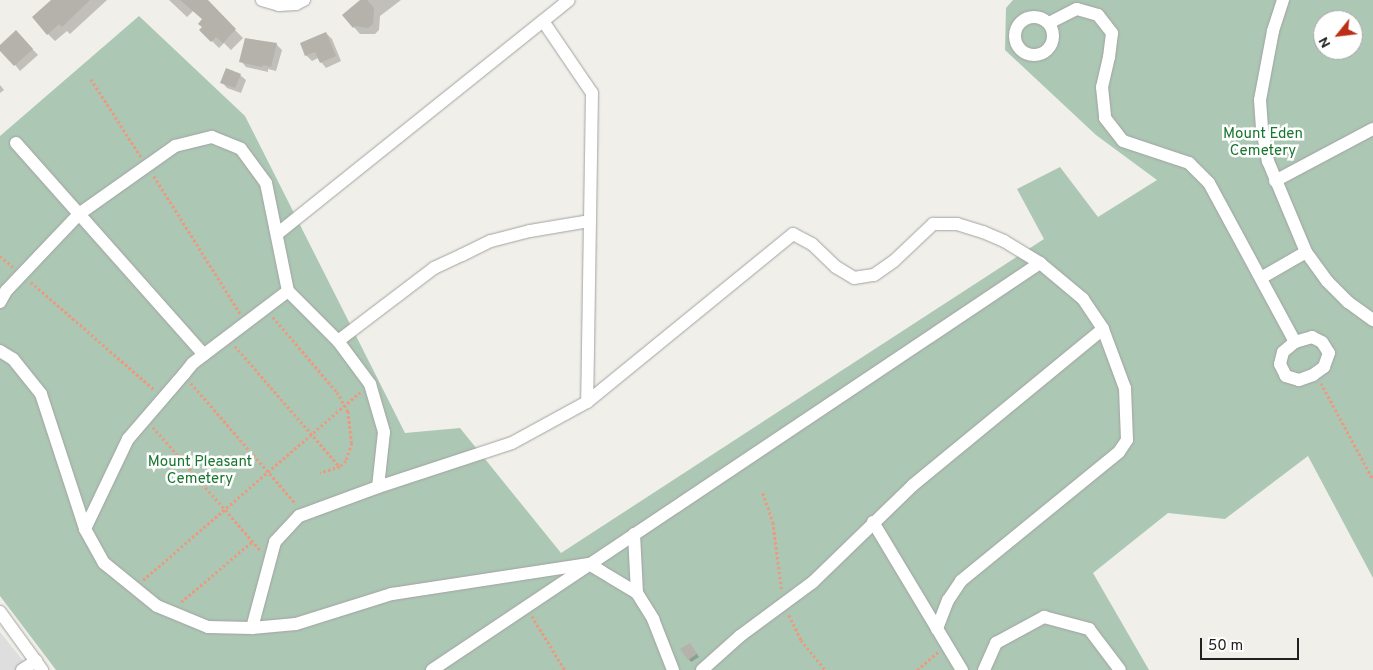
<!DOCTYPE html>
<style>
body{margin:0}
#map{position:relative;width:1373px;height:670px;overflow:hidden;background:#f0efe9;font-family:Overpass,sans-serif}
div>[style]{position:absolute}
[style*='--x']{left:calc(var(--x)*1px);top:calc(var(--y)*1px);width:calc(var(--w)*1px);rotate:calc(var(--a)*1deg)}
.residential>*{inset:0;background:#dfdede}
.cemetery>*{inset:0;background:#acc7b4}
.shadow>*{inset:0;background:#0003}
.building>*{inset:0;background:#b5b1ab}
.path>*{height:2.5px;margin-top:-1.25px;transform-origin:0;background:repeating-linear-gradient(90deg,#ec9a7e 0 2.5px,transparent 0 5px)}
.roads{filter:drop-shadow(0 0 1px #a2a2a2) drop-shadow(0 0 1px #a2a2a2)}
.minor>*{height:12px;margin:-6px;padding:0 6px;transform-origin:6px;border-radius:6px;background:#fff}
.minor>.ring{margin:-6px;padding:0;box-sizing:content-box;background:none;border:12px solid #fff;border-radius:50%}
span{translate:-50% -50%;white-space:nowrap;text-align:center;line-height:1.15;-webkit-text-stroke:5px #fff;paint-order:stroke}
.park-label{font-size:15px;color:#18762e}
.north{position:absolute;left:1313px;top:10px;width:50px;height:50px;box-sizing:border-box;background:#fff;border:1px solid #a6a6a6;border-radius:50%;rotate:241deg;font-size:14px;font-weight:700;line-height:20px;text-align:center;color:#212121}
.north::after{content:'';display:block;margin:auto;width:18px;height:22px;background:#bc2f16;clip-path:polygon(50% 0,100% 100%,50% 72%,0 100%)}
.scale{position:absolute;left:1200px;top:638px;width:99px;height:22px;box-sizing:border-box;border:2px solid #212121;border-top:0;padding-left:6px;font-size:15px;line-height:18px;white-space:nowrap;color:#212121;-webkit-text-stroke:4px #fff;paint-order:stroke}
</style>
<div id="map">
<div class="residential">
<div style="clip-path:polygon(0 632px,17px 653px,30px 670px,0 670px)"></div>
</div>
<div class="cemetery">
<div style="clip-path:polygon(evenodd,1013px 0,1373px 0,1373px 578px,1308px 456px,1225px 519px,1168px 513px,1093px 573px,1149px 670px,56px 670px,0 596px,0 136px,139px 16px,245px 116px,405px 433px,460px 428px,561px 553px,1044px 239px,1017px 189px,1060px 167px,1098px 217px,1157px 180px,1096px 135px,1005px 50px,1006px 8px,1013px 0,1323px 20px,1353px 20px,1353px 50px,1323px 50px,1323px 20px)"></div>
</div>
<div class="shadow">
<div style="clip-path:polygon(52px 0,107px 0,70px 34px,67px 31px,55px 41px,48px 34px)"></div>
<div style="clip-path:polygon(169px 0,205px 0,243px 38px,231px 50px,224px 43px,219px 48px,201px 30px,204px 27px,204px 20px,193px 11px,187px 17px)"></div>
<div style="clip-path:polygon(366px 0,401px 0,380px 16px,379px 30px,375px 34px,360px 34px,344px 16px)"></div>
<div style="clip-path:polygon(326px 33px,332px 39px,341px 61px,326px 68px,318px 58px,312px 61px,306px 55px)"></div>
<div style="clip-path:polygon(21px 37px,38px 55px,20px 71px,0 46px)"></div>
<div style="clip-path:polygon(276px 44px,282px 50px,276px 71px,268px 69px,268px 72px,246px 67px,241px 61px)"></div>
<div style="clip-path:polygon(240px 75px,246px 80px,241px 93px,227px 88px,222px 82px)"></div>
<div style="clip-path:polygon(0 85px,4px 90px,0 93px)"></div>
<div style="clip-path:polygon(692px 647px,699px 657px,691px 662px,682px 650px)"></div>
</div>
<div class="building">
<div style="clip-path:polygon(51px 0,90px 0,62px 27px,59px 24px,47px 35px,32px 17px)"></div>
<div style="clip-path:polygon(180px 0,208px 0,236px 29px,223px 43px,216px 37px,211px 42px,199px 30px,202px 27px,198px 24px,202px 19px)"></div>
<div style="clip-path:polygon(360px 0,367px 0,374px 8px,373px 24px,368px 28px,355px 26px,353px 28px,342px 15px)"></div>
<div style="clip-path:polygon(16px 30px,33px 49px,14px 66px,0 51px,0 45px)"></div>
<div style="clip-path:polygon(326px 32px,336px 56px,320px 63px,315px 52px,305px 56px,300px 43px)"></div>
<div style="clip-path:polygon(245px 38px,277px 43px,271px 67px,263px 65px,262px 67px,239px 62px)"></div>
<div style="clip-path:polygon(226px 68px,241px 74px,235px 88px,220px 83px)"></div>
<div style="clip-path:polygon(690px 643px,697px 654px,688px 660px,680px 649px)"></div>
</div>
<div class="path">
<div style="--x:91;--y:79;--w:93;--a:57.3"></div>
<div style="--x:154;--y:176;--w:162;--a:57.9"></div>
<div style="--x:0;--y:256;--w:17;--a:40"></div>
<div style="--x:31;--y:282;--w:164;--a:41.1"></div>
<div style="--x:273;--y:317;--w:99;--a:49.5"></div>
<div style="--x:337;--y:392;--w:22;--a:60"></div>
<div style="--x:348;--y:411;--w:32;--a:83"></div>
<div style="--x:352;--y:443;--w:19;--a:108"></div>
<div style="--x:346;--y:461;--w:8;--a:135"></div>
<div style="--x:340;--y:467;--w:21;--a:163"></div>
<div style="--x:235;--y:346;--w:160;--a:49"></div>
<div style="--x:191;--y:383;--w:160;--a:49"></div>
<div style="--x:1321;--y:383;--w:109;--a:61.6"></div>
<div style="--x:153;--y:427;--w:164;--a:48.9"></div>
<div style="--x:763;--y:493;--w:31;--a:71"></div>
<div style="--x:773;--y:522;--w:70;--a:82.6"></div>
<div style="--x:143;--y:580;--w:287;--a:-40.9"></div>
<div style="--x:181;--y:602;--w:94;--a:-40.3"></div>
<div style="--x:789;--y:615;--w:28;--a:64"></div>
<div style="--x:801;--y:640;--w:38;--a:51"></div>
<div style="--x:532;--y:616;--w:63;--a:58.6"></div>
<div style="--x:917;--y:670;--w:28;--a:-41"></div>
</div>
<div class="roads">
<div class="minor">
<div style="--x:262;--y:0;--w:18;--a:16"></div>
<div style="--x:279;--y:5;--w:17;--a:-3"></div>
<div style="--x:296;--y:4;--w:9;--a:-27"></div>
<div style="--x:1283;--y:0;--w:33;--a:108"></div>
<div style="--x:1273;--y:31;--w:70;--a:100.7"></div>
<div style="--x:1260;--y:100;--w:28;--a:86"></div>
<div style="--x:1262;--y:128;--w:34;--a:80"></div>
<div style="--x:1268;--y:161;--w:99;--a:67.3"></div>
<div style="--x:1306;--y:252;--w:36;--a:54"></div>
<div style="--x:1327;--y:281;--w:30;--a:45"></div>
<div style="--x:1348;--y:302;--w:31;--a:36"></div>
<div class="ring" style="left:1015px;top:17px;width:26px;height:26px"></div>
<div style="--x:543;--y:21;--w:33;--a:-39"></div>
<div style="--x:1049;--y:23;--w:31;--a:-27"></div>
<div style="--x:1077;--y:9;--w:22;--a:16"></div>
<div style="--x:1098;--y:15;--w:23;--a:52"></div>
<div style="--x:1112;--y:33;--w:24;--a:97"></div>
<div style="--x:1109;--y:57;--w:31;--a:103"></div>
<div style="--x:1102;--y:87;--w:31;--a:84"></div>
<div style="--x:1105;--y:118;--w:29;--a:52"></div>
<div style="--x:1123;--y:141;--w:70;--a:18.4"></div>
<div style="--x:1189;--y:163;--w:28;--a:45"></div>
<div style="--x:1209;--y:183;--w:181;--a:61.6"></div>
<div style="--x:16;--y:143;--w:283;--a:48.4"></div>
<div style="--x:1275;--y:181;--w:111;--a:-28"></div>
<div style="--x:277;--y:234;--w:341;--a:-38.7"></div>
<div style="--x:543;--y:21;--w:87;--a:55.8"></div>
<div style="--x:592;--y:93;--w:309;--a:90.9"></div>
<div style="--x:587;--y:402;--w:85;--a:151.3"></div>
<div style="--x:512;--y:443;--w:141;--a:161.8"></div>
<div style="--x:1261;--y:278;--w:52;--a:-30"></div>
<div style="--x:0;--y:302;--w:13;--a:-61"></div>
<div style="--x:6;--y:291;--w:106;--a:-46.5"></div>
<div style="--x:79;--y:214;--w:118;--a:-35.3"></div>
<div style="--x:175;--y:146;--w:38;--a:-14"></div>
<div style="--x:212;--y:137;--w:31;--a:22"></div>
<div style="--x:241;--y:149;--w:42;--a:53.7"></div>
<div style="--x:266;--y:183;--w:110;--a:78.5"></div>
<div style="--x:288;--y:291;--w:71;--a:45"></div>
<div style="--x:338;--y:341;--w:54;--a:53.3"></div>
<div style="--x:370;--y:384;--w:50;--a:73.7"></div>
<div style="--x:384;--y:432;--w:55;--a:96.2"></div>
<div style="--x:378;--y:487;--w:84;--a:159.8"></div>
<div style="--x:299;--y:516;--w:35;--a:133"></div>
<div style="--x:275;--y:542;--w:89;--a:105"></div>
<div style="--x:1312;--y:337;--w:11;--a:27"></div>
<div style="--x:1322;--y:342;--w:13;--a:58"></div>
<div style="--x:1329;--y:353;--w:15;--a:110"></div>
<div style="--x:1324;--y:367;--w:14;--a:144"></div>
<div style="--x:1313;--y:375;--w:15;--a:160"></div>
<div style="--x:1299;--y:380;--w:14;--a:-163"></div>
<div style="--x:1286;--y:376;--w:13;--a:-117"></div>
<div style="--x:1280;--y:364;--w:12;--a:-76"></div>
<div style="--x:1283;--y:352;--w:16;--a:-40"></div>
<div style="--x:1295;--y:342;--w:18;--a:-16"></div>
<div style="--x:338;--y:341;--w:121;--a:-37.2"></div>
<div style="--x:434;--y:268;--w:31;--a:-25"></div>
<div style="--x:462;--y:255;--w:32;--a:-26"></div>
<div style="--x:491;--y:241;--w:40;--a:-14.4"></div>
<div style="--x:530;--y:231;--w:61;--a:-9.5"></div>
<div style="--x:0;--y:351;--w:15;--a:32"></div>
<div style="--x:13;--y:359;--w:45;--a:51.3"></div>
<div style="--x:41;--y:394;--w:142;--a:71.9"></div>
<div style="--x:85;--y:529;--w:39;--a:61"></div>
<div style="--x:104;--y:563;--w:68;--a:39.1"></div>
<div style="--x:157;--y:606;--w:55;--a:22.4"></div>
<div style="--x:208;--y:627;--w:44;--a:1.3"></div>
<div style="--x:252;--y:628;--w:44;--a:-5.2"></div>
<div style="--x:296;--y:624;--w:101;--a:-17.4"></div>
<div style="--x:392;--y:594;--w:199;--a:-8.7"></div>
<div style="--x:589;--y:564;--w:56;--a:31.1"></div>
<div style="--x:637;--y:593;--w:31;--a:58"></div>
<div style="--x:653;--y:619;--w:55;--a:68.6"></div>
<div style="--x:587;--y:402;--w:266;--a:-39.2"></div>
<div style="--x:793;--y:234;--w:21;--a:28"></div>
<div style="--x:812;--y:244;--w:33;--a:44"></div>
<div style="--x:836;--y:267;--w:21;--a:31"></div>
<div style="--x:854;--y:278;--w:20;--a:-9"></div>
<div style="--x:874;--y:275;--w:24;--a:-35"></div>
<div style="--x:894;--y:261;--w:54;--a:-43.5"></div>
<div style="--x:933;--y:224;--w:24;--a:0"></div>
<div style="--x:957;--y:224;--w:27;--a:17"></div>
<div style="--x:983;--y:232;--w:23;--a:23"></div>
<div style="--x:1004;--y:241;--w:42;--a:31.4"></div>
<div style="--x:873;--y:522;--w:173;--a:59"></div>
<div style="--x:85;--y:529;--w:100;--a:-64.5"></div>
<div style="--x:128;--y:439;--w:86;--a:-49.3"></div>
<div style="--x:184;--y:374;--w:14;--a:-51"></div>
<div style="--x:193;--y:363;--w:119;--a:-37.2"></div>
<div style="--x:634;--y:534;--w:59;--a:87.1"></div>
<div style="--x:0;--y:612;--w:72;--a:54.1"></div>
<div style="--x:22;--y:670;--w:17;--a:-33"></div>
<div style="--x:432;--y:670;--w:732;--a:-33.8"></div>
<div style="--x:1040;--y:263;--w:56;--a:39.9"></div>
<div style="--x:1083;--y:299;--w:36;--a:56"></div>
<div style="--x:1103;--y:329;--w:63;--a:69.6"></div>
<div style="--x:1125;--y:388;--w:52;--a:87.8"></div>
<div style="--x:1127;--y:440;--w:14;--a:124"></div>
<div style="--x:1119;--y:452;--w:204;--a:140.8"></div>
<div style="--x:961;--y:581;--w:23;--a:124"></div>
<div style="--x:948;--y:600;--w:31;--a:111"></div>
<div style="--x:702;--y:670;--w:51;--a:-41.8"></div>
<div style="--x:740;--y:636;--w:91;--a:-36.5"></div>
<div style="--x:813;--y:582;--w:139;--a:-44.1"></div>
<div style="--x:913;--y:485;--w:246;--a:-39.4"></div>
<div style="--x:984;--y:670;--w:30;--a:-66"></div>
<div style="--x:996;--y:643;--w:55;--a:-28.4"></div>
<div style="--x:1044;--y:617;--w:47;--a:14.9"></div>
<div style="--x:1089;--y:629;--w:51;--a:52.9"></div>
</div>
</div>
<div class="park-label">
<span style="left:1263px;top:143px">Mount Eden<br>Cemetery</span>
<span style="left:200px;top:471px">Mount Pleasant<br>Cemetery</span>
</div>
<div class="north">N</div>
<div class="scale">50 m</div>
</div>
